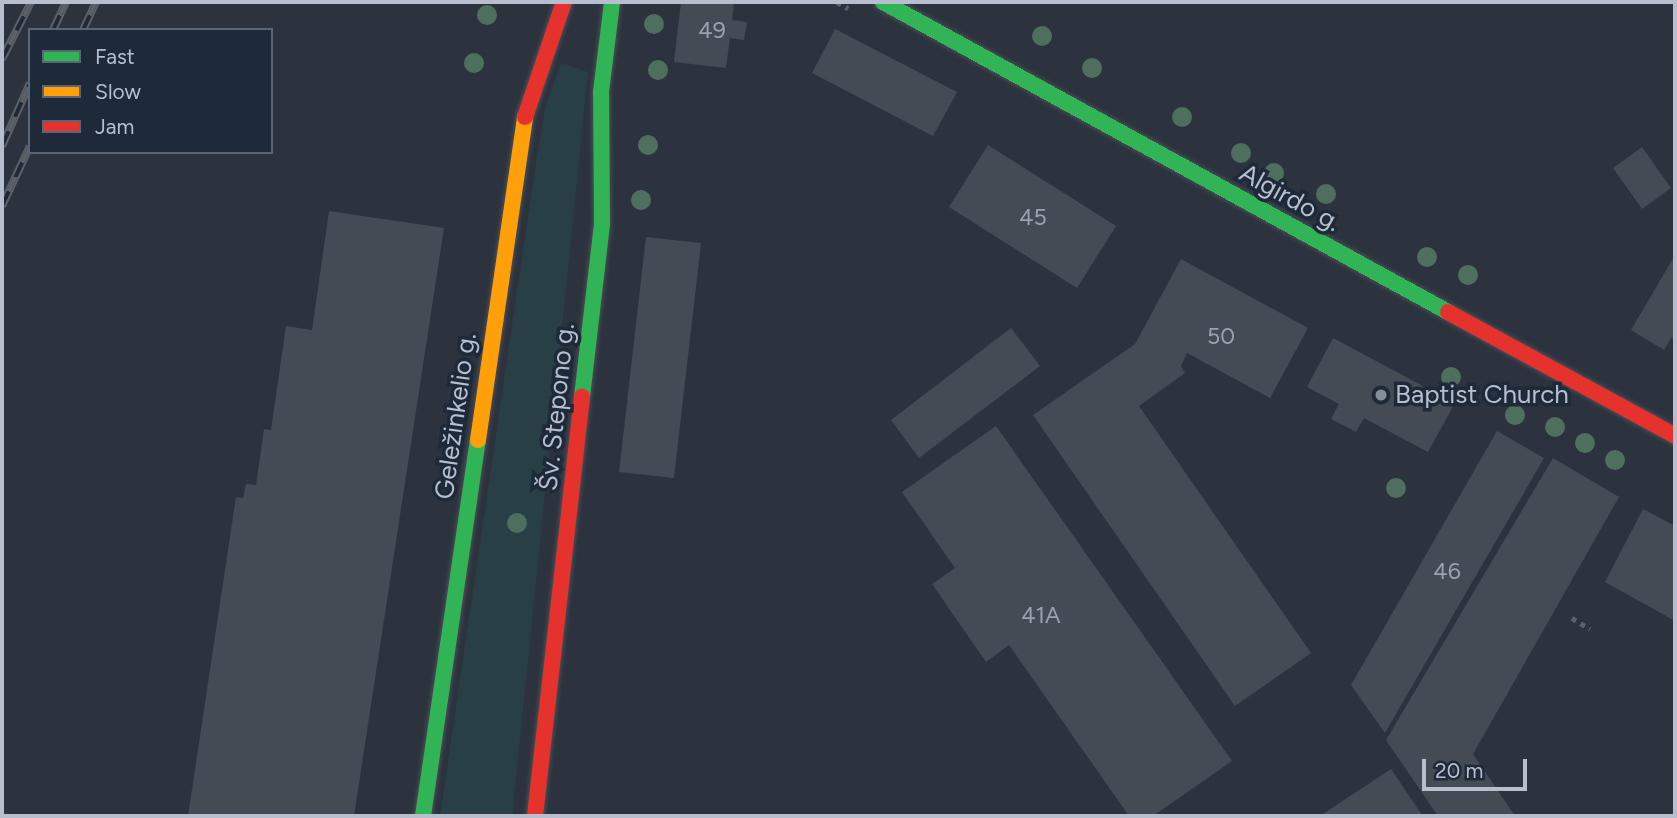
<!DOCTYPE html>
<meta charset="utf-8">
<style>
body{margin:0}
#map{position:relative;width:1677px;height:818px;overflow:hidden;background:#2c333e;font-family:Figtree,sans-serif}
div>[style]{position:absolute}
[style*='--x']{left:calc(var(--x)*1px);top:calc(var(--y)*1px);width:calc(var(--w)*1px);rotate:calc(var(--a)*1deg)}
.green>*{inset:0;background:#284045}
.building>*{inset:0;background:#454b54}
.path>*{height:4.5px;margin-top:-2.25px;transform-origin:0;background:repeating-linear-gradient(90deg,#5a6168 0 5px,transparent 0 10px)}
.roads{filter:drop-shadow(0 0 2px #494e56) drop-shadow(0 0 2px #494e56)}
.fast>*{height:16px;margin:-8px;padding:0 8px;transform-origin:8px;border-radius:8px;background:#30b455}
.slow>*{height:16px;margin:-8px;padding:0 8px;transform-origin:8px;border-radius:8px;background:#ff9f0a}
.jam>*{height:16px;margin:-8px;padding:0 8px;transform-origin:8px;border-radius:8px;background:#e5322d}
.rail>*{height:8px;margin-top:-4px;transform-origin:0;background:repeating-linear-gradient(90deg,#1e293a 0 16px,#5b6069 0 32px);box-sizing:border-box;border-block:2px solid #5b6069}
.trees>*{width:20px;height:20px;margin:-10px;border-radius:50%;background:#4f6f5e}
.dots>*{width:19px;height:19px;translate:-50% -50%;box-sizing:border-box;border:4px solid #1e293a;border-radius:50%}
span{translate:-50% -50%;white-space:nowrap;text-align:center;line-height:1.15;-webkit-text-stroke:7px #1e293a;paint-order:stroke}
.number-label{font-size:23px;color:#9aa2b0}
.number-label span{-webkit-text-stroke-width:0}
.street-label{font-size:26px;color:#b7bfce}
.poi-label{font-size:26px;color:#b7bfce}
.left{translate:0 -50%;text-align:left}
.frame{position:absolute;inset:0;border:4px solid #b7bfce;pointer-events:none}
.legend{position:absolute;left:28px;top:28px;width:245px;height:126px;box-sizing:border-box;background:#1e293a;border:2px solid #5b6575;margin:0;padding:9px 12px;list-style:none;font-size:21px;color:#b7bfce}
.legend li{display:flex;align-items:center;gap:14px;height:35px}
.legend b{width:35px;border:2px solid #5b6575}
.scale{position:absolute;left:1422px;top:759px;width:105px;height:32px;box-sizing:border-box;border:4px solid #b7bfce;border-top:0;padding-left:9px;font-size:21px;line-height:24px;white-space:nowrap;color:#b7bfce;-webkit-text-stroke:5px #1e293a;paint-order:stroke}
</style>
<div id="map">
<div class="green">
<div style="clip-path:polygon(561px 63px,588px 72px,512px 816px,440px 816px,535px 170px,546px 104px)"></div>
</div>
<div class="building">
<div style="clip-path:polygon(681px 2px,734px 2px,732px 20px,747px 22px,744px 40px,730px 38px,726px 68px,674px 62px)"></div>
<div style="clip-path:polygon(835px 29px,957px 92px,933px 136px,812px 73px)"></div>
<div style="clip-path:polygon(988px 145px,1116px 226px,1077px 288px,949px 207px)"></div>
<div style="clip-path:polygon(1642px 147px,1671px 188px,1642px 209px,1613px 168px)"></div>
<div style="clip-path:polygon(329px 211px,444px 228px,354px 816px,188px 816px,236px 497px,243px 498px,246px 484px,256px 485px,264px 429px,271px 430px,286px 326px,312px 330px)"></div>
<div style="clip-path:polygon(646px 237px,701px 243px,674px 478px,619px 472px)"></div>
<div style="clip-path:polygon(1675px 255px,1675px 340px,1671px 338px,1664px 350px,1631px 330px)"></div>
<div style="clip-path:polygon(1181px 259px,1308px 328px,1270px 398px,1187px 353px,1181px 366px,1185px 373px,1139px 406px,1311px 653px,1235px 706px,1033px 415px,1135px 344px)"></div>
<div style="clip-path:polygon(1011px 328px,1040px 366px,919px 458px,891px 420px)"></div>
<div style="clip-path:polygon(1333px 338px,1455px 403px,1428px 452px,1364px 418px,1356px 432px,1331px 419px,1339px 404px,1307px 387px)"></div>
<div style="clip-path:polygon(996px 426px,1232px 761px,1153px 816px,1129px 816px,1009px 645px,986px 662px,932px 584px,955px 568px,902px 492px)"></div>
<div style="clip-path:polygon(1497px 431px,1544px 458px,1385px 733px,1351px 685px)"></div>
<div style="clip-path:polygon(1553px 458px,1619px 497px,1473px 754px,1515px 816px,1438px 816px,1386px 740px)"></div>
<div style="clip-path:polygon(1643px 509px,1675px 526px,1675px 621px,1605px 582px)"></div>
<div style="clip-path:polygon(1391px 769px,1422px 815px,1320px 816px)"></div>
</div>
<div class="path">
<div style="--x:837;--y:2;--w:13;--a:29"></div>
<div style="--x:1572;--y:618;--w:21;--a:31"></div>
</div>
<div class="roads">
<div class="fast">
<div style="--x:883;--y:2;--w:644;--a:28.75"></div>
<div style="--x:582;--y:397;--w:175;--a:-83.4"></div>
<div style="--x:602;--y:223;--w:131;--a:-90.4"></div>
<div style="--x:601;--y:92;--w:91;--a:-83"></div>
<div style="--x:423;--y:816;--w:380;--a:-81.7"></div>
</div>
<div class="slow">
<div style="--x:478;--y:440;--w:326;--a:-81.7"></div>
</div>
<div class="jam">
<div style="--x:525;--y:117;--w:121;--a:-71.3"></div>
<div style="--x:1448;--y:312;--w:259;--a:28.6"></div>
<div style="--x:535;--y:816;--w:422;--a:-83.6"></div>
</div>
</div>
<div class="rail">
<div style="--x:53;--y:30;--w:31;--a:-65"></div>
<div style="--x:83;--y:30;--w:31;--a:-65"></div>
<div style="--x:2;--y:59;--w:64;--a:-63"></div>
<div style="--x:2;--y:146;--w:69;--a:-66"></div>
<div style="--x:2;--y:206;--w:66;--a:-65"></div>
</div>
<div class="trees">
<div style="left:487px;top:15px"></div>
<div style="left:654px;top:24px"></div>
<div style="left:1042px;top:36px"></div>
<div style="left:474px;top:63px"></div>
<div style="left:1092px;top:68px"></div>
<div style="left:658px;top:70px"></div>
<div style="left:1182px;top:117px"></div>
<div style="left:648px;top:145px"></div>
<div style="left:1241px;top:153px"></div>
<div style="left:1274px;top:173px"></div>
<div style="left:1326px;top:194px"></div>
<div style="left:641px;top:200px"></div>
<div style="left:1427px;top:257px"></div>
<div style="left:1468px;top:275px"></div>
<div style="left:1451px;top:377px"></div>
<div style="left:1515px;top:415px"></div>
<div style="left:1555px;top:427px"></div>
<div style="left:1585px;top:443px"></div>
<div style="left:1615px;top:460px"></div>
<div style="left:1396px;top:488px"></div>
<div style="left:517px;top:523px"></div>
</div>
<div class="dots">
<div style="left:1381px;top:395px;background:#868e9c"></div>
</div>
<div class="number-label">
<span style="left:712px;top:30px">49</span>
<span style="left:1033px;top:217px">45</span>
<span style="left:1221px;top:336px">50</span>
<span style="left:1447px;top:571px">46</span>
<span style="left:1041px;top:615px">41A</span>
</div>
<div class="street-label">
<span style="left:1290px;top:198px;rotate:29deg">Algirdo g.</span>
<span style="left:557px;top:407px;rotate:-84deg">Šv. Stepono g.</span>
<span style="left:456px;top:416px;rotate:-82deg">Geležinkelio g.</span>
</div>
<div class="poi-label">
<span class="left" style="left:1395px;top:395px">Baptist Church</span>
</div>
<div class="frame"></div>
<ul class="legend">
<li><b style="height:9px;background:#30b455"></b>Fast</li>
<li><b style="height:9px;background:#ff9f0a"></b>Slow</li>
<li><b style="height:9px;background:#e5322d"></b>Jam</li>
</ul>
<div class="scale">20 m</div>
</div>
